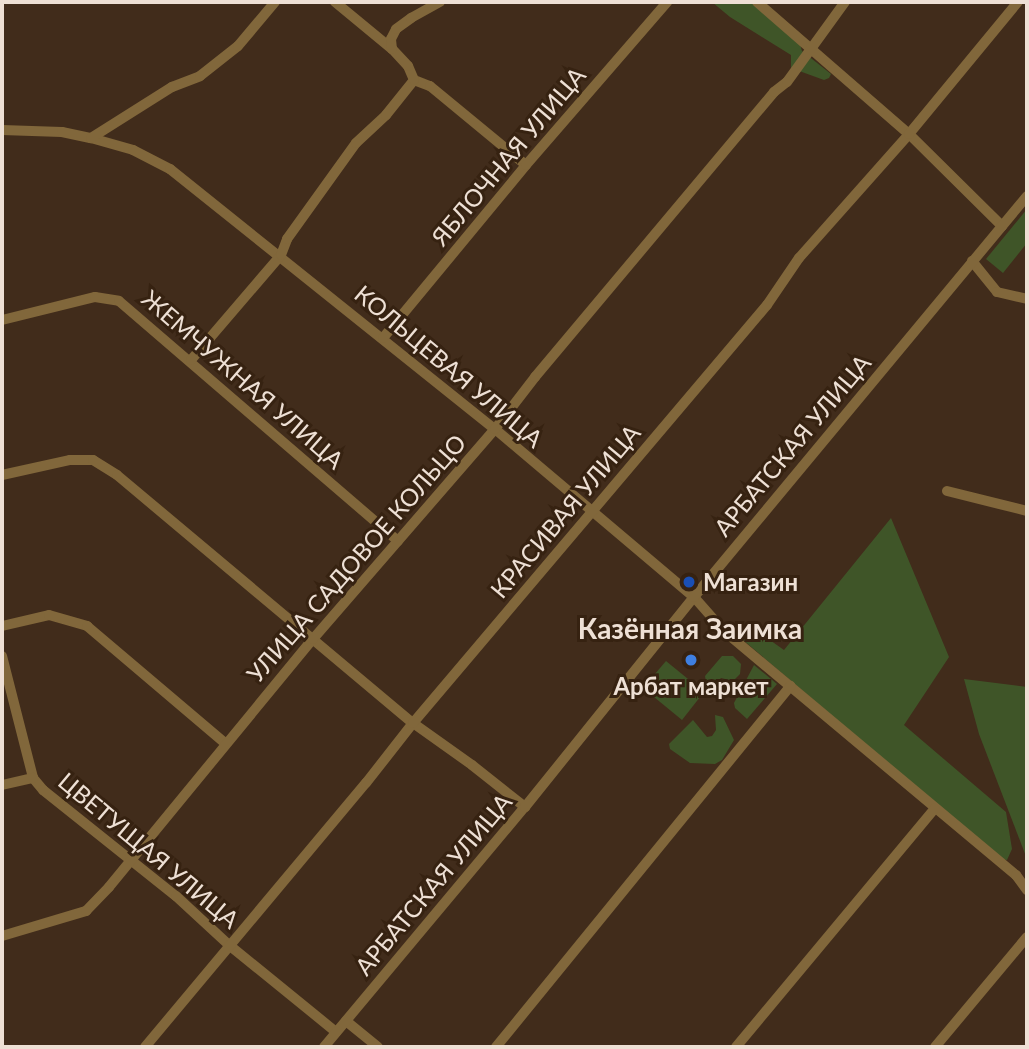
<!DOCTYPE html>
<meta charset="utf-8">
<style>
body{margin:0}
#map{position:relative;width:1029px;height:1049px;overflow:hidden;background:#412c1b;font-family:Lato,sans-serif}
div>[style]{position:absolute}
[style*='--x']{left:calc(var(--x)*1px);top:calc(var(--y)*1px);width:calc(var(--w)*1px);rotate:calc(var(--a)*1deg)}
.green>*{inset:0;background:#3f5528}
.street>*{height:10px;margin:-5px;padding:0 5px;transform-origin:5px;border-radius:5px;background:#81673b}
.dots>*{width:19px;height:19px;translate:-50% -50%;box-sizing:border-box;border:4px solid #362211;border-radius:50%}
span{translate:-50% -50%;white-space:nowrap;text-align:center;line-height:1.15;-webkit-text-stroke:6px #362211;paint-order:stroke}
.street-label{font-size:24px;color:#eee0d5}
.poi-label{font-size:24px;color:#eee0d5;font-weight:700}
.left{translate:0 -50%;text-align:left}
.quarter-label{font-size:28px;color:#eee0d5;font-weight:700}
.frame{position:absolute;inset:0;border:4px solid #eee0d5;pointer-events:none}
</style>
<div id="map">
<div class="green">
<div style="clip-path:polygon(712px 2px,756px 2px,800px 44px,802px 51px,831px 74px,829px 78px,824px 80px,791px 68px,791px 55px,730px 17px)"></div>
<div style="clip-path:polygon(1027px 209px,1027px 243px,1003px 273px,986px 259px)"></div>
<div style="clip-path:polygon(891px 518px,949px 657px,904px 725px,1006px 812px,1012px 849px,1007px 860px,1001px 859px,730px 629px,750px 626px,784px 650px)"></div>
<div style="clip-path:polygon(722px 656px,733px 656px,741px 664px,740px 674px,733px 681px,721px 678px,714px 686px,706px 682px,705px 676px)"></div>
<div style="clip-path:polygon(666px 661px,704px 692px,682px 720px,643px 688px)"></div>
<div style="clip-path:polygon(754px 665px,777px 684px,747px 719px,735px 708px,734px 703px)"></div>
<div style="clip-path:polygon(964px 679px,1027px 687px,1027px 859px,979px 734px)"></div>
<div style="clip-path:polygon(715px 715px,723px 717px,734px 740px,722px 760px,715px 764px,690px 763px,670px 749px,669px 744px,693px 720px,707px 737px,712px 736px,716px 730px)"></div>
</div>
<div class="street">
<div style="--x:335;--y:2;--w:74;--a:39.5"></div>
<div style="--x:757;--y:2;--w:201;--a:41"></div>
<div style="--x:909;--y:134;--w:131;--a:44.7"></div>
<div style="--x:414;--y:80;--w:17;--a:21"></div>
<div style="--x:430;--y:86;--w:124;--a:39.5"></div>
<div style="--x:2;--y:130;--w:60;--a:1.9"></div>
<div style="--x:62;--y:132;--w:30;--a:12"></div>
<div style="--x:91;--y:138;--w:44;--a:15.9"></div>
<div style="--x:133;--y:150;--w:42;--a:27.2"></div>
<div style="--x:170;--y:169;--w:416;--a:38.7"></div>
<div style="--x:495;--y:429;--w:260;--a:40.2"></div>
<div style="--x:694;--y:597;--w:45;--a:48.6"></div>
<div style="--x:724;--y:631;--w:381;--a:39.9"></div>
<div style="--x:1016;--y:875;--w:19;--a:54"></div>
<div style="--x:91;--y:138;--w:96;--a:-32.2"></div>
<div style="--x:172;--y:87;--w:30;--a:-21"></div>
<div style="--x:200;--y:76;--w:48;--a:-38.3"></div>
<div style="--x:238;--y:46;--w:57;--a:-49.9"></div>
<div style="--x:972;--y:261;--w:40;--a:51"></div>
<div style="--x:997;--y:292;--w:31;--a:13"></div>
<div style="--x:2;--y:320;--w:96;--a:-13.9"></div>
<div style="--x:95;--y:297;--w:24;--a:9"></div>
<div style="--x:119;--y:301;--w:368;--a:40.7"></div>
<div style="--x:383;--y:338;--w:224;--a:-50.4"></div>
<div style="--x:526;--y:165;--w:216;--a:-49.1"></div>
<div style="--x:191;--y:360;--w:138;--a:-49.4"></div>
<div style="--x:281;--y:255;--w:17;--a:-69"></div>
<div style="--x:287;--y:239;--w:118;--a:-54.3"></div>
<div style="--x:356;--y:143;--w:41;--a:-43"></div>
<div style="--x:386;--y:115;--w:45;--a:-51.3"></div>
<div style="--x:414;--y:80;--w:15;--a:-113"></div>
<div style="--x:408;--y:66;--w:23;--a:-133"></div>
<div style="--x:392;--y:49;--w:10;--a:-96"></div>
<div style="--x:391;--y:39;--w:11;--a:-63"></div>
<div style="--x:396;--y:29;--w:19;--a:-36"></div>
<div style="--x:411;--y:18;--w:33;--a:-29"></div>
<div style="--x:2;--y:475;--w:70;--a:-12.4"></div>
<div style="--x:70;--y:460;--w:23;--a:0"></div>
<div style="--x:93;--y:460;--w:28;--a:32"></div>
<div style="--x:117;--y:475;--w:386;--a:40"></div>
<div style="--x:413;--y:723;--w:72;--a:35.4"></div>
<div style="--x:472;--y:765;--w:68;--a:38.4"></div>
<div style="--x:947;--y:491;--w:82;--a:14"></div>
<div style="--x:2;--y:626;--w:48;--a:-13.2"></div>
<div style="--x:49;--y:615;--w:40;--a:16"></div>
<div style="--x:87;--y:626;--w:181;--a:40.3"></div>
<div style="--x:2;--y:656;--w:126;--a:75.7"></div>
<div style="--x:33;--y:778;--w:16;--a:50"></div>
<div style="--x:43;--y:790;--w:170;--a:38.6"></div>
<div style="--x:176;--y:896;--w:72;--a:42.8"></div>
<div style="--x:229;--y:945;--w:138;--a:39.1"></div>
<div style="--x:2;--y:785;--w:32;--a:-13"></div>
<div style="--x:2;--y:936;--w:88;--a:-16.6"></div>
<div style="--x:86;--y:911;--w:33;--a:-46"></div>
<div style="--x:109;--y:887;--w:321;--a:-50.6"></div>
<div style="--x:313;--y:639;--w:278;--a:-49.1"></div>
<div style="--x:495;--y:429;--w:66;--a:-52.4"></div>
<div style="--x:535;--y:377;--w:372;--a:-50"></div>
<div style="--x:774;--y:92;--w:16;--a:-38"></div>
<div style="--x:787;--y:82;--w:99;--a:-54.1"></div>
<div style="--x:346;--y:1021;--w:41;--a:39.1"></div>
<div style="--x:145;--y:1047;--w:344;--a:-50.1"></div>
<div style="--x:366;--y:783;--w:76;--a:-51.9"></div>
<div style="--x:413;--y:723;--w:548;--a:-49.74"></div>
<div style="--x:767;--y:305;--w:57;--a:-55.8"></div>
<div style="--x:799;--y:258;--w:166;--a:-48.4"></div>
<div style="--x:909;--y:134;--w:171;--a:-50.5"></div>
<div style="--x:324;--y:1047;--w:313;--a:-50.1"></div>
<div style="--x:525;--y:807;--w:270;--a:-51.2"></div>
<div style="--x:694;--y:597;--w:521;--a:-50.29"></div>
<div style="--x:496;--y:1047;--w:466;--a:-50.8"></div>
<div style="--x:736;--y:1047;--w:310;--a:-50.2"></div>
<div style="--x:935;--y:1047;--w:143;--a:-50.1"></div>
</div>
<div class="dots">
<div style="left:689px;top:582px;background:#1a4fb4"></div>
<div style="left:691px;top:660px;background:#3f7fe0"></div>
</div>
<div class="street-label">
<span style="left:508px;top:156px;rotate:-50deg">ЯБЛОЧНАЯ УЛИЦА</span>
<span style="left:449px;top:366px;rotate:40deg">КОЛЬЦЕВАЯ УЛИЦА</span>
<span style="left:243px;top:379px;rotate:41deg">ЖЕМЧУЖНАЯ УЛИЦА</span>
<span style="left:792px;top:445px;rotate:-50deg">АРБАТСКАЯ УЛИЦА</span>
<span style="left:565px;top:511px;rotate:-50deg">КРАСИВАЯ УЛИЦА</span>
<span style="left:356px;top:558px;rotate:-49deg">УЛИЦА САДОВОЕ КОЛЬЦО</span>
<span style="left:149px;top:850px;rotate:40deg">ЦВЕТУЩАЯ УЛИЦА</span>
<span style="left:433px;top:884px;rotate:-50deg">АРБАТСКАЯ УЛИЦА</span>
</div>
<div class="poi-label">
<span class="left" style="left:703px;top:582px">Магазин</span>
<span style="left:691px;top:686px">Арбат маркет</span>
</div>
<div class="quarter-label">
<span style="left:690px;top:628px">Казённая Заимка</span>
</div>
<div class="frame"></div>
</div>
